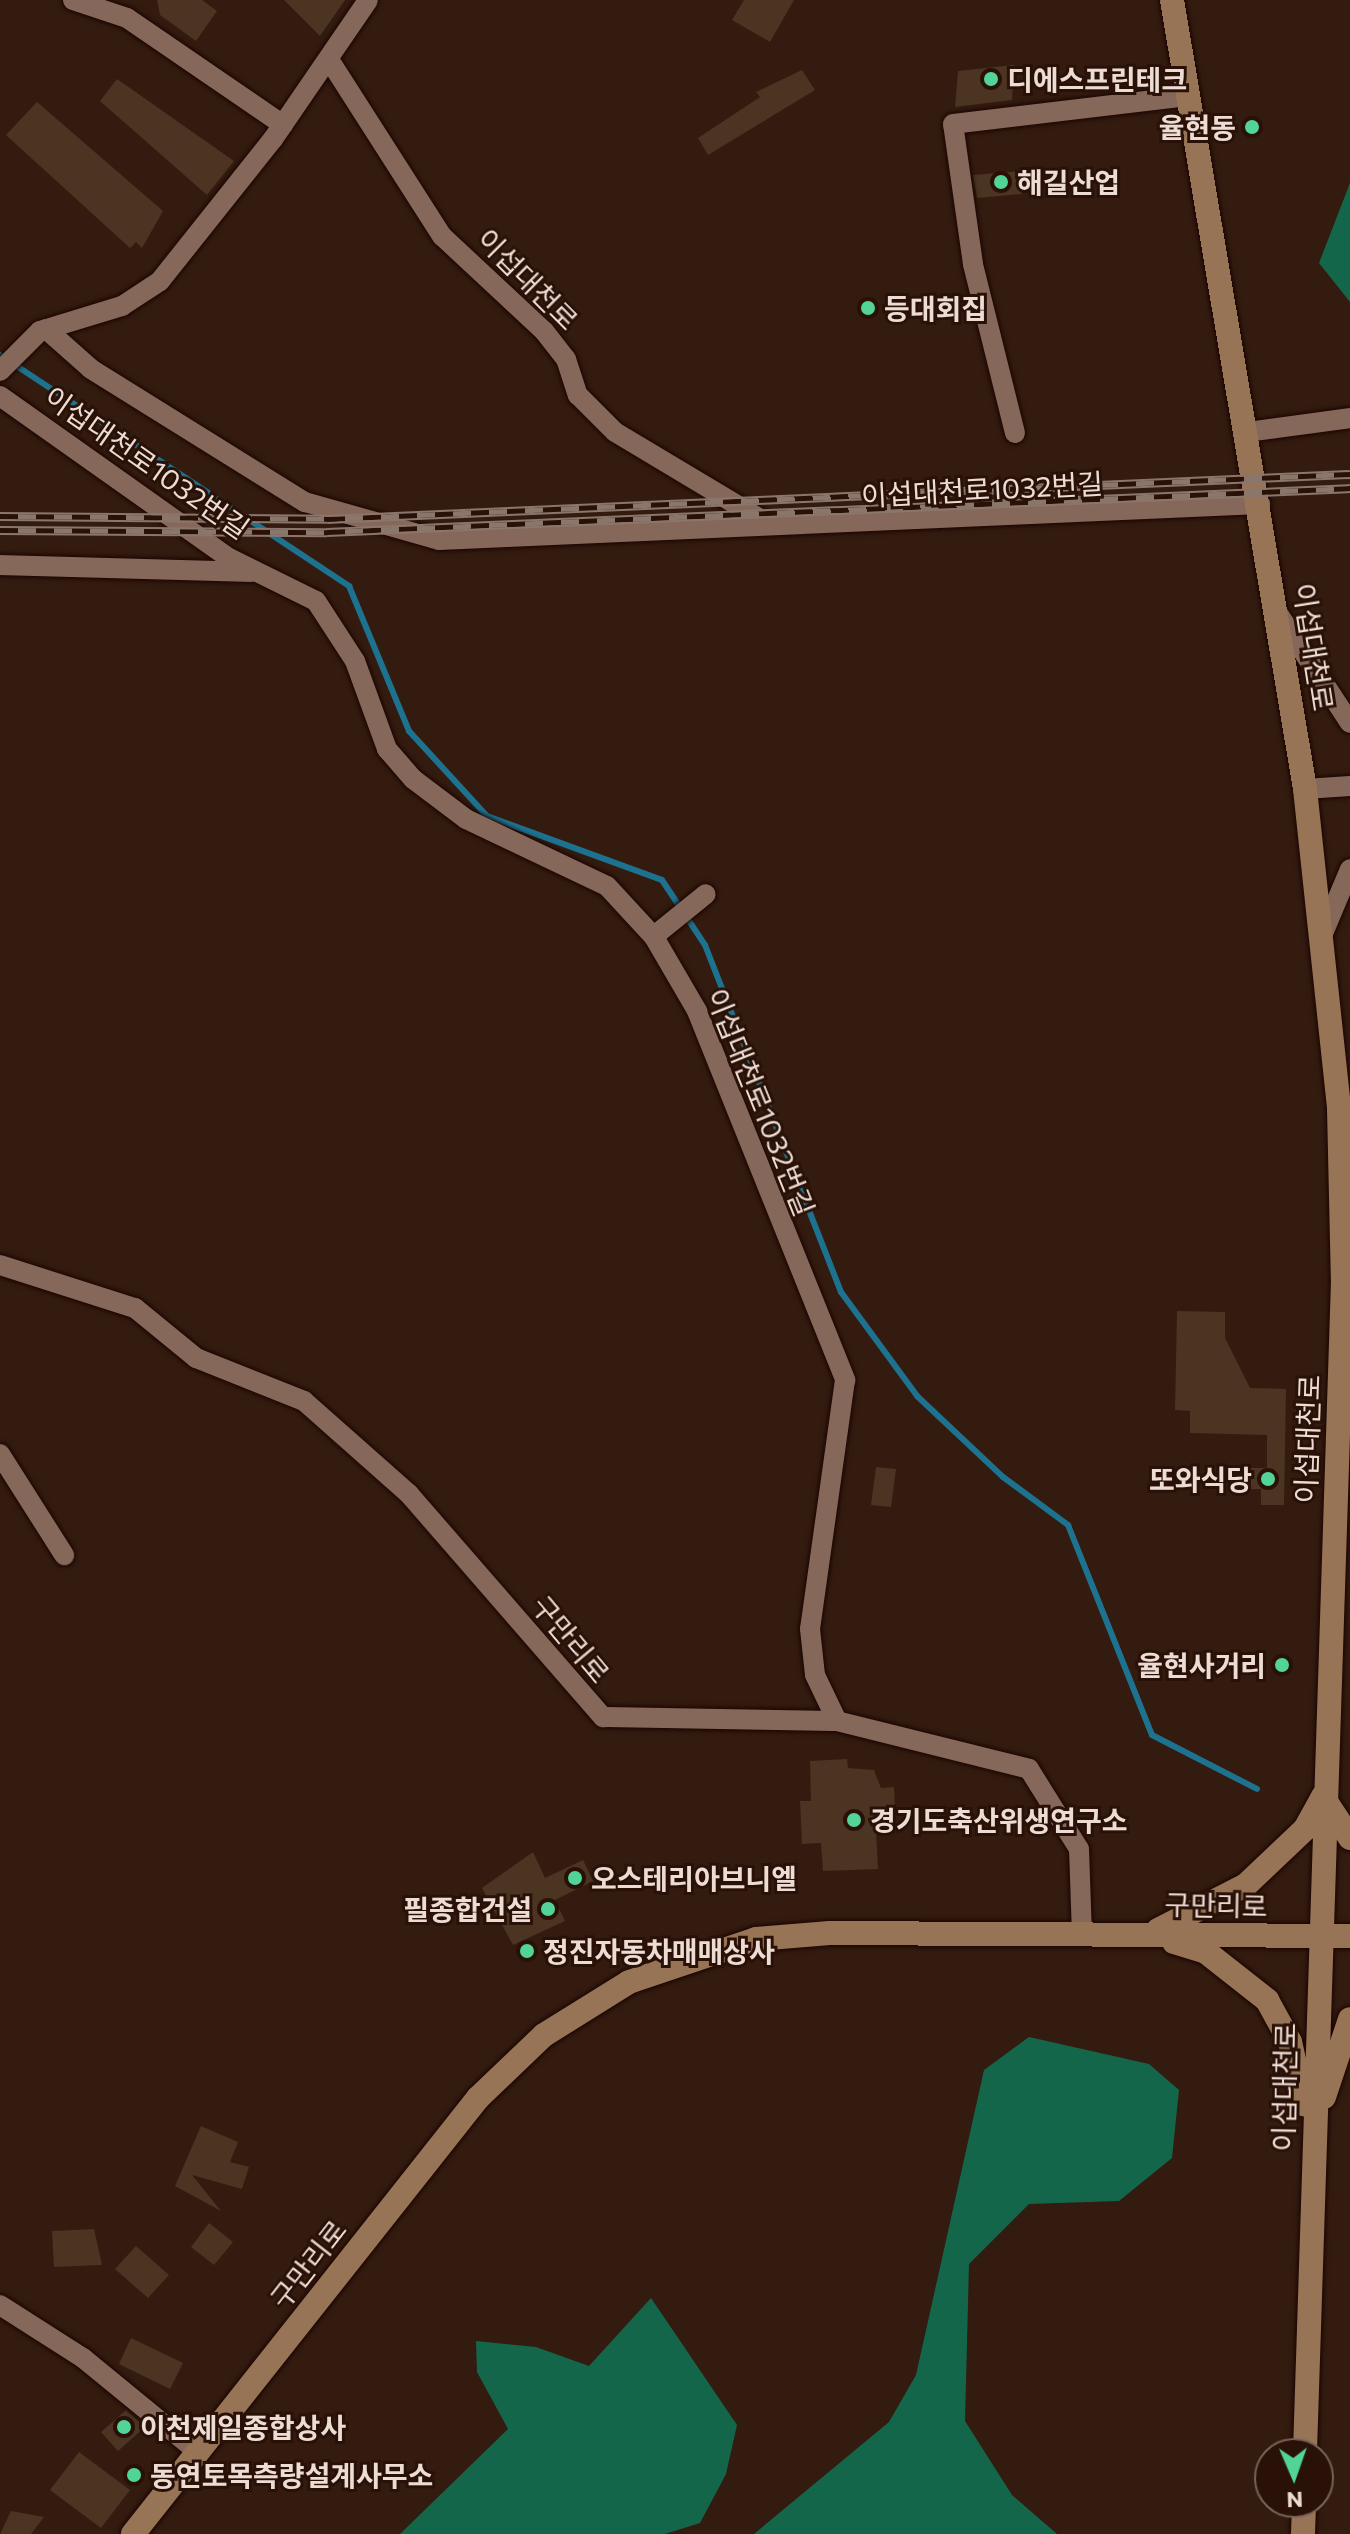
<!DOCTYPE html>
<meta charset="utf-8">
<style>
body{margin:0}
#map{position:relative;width:1350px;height:2534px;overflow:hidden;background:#331b0f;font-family:Commissioner,"Noto Sans KR",sans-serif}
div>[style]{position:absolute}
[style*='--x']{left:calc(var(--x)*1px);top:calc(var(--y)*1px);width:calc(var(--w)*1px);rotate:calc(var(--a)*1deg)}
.forest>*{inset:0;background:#14664a}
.stream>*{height:6px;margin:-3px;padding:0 3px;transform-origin:3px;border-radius:3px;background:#1d7290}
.building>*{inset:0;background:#4b3422}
.roads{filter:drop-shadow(0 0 2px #1a0500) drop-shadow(0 0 2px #1a0500)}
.street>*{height:20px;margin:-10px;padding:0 10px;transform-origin:10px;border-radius:10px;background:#85685a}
.secondary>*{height:24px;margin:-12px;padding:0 12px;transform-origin:12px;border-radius:12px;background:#977456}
.rail>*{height:9px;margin-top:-4.5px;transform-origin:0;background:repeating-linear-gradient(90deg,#291107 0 18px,#8b766c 0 36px);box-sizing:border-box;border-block:2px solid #8b766c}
.dots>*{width:22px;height:22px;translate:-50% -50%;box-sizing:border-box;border:4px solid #291107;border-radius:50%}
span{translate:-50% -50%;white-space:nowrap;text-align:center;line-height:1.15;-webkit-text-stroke:6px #291107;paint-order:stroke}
.poi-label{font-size:28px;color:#eddcd4;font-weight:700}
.left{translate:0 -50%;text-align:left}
.right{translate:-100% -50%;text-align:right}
.street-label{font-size:28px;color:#eddcd4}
.north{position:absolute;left:1254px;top:2438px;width:80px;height:80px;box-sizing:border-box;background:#291107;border:2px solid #776259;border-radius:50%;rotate:178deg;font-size:22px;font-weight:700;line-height:32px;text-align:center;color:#eddcd4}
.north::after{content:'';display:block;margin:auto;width:28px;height:36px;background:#52d397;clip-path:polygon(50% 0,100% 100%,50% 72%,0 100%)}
</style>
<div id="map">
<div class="forest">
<div style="clip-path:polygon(1350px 183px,1350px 302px,1319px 263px)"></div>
<div style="clip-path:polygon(1029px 2037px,1149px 2064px,1179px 2090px,1172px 2158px,1119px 2201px,1029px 2204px,969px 2264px,965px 2421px,1012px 2495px,1057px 2534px,754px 2534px,889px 2422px,916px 2375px,984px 2070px)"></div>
<div style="clip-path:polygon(651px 2298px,737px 2425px,726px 2474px,700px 2523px,665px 2534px,400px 2534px,508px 2429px,477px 2372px,476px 2341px,536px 2347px,589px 2366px)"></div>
</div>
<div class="stream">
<div style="--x:0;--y:355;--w:419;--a:33.5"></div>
<div style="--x:349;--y:586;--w:157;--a:67.5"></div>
<div style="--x:409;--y:731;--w:115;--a:47.5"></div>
<div style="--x:487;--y:816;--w:186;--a:20.1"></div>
<div style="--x:662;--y:880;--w:78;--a:56.5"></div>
<div style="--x:705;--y:945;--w:373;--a:68.6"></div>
<div style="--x:841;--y:1292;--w:129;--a:53.8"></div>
<div style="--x:917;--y:1396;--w:118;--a:43.3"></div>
<div style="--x:1003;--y:1477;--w:81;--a:36.4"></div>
<div style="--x:1068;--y:1525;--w:226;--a:68.2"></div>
<div style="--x:1152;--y:1735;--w:118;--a:27.2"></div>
</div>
<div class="building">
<div style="clip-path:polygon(157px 0,202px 0,217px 11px,196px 41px,160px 15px)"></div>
<div style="clip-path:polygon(284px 0,345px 0,320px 36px)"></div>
<div style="clip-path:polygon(744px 0,794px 0,770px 42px,732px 20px)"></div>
<div style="clip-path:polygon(1014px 65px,1012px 100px,955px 107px,958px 71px)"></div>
<div style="clip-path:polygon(802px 70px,815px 90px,708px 155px,698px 138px,760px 97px,756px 92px)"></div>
<div style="clip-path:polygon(117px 79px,234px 161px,207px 195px,100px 101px)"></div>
<div style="clip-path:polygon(37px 102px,163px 211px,142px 248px,136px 242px,130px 248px,6px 135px)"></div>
<div style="clip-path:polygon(1020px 171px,1022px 194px,977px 198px,973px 175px)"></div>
<div style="clip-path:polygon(1177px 1311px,1225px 1312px,1225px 1338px,1250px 1388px,1286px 1389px,1284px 1505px,1261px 1505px,1261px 1489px,1251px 1489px,1251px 1468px,1267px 1468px,1267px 1435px,1190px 1433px,1190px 1411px,1175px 1410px)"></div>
<div style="clip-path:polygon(876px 1467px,896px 1469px,891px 1507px,871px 1505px)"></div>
<div style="clip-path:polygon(847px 1759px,848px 1768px,874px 1770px,881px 1788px,894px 1787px,895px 1808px,875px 1809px,878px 1869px,823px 1871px,821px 1843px,802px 1844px,800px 1801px,811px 1801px,810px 1761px)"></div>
<div style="clip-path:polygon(533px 1852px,545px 1878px,583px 1860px,593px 1881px,555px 1900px,565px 1921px,513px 1945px,482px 1888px)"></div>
<div style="clip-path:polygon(201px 2126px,238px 2142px,230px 2162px,249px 2167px,242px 2189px,192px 2175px,221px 2211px,175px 2186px)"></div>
<div style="clip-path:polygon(209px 2223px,233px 2242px,214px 2265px,191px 2247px)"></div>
<div style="clip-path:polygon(94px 2229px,102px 2265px,54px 2267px,52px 2231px)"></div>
<div style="clip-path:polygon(136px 2246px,169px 2275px,148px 2298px,115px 2269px)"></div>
<div style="clip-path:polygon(131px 2338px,183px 2363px,170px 2389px,119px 2364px)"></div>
<div style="clip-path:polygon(126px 2410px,145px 2427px,118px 2451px,101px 2432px)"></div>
<div style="clip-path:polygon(79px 2452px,130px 2490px,101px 2528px,50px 2490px)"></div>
<div style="clip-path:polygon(11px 2511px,44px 2517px,31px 2534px,0 2534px)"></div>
</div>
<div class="roads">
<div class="street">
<div style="--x:73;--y:0;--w:57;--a:18.4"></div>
<div style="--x:127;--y:18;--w:189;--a:34.4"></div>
<div style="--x:330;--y:61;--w:208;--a:57.4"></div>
<div style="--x:442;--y:236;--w:139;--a:43"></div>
<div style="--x:544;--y:331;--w:36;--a:52"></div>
<div style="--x:566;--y:359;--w:38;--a:72"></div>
<div style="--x:578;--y:395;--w:52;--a:45"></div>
<div style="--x:615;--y:432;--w:174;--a:30.9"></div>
<div style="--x:46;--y:329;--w:60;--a:41.6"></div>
<div style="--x:91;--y:369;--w:252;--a:31.9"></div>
<div style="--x:305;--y:502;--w:139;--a:15.8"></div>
<div style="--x:439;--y:540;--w:822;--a:-2.51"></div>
<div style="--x:0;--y:371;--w:57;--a:-45"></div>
<div style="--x:40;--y:331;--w:86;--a:-17"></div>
<div style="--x:122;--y:306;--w:45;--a:-33.3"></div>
<div style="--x:160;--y:281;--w:181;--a:-51.5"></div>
<div style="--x:273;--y:139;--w:168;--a:-55.6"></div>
<div style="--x:0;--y:396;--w:281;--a:35.3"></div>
<div style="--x:229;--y:558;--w:97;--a:26.3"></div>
<div style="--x:316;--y:601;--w:72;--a:57"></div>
<div style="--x:355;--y:661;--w:94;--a:70"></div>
<div style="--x:387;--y:749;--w:40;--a:49"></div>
<div style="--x:413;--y:779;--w:66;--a:37"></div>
<div style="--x:466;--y:819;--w:156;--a:25.4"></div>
<div style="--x:607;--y:886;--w:69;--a:47.3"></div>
<div style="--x:654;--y:937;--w:86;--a:59.8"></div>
<div style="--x:697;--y:1011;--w:398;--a:68.1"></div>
<div style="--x:845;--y:1380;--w:251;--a:98"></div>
<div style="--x:810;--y:1629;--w:46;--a:83.8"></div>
<div style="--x:815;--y:1675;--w:51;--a:64.4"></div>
<div style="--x:1247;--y:432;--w:104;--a:-7.7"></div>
<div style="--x:1015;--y:433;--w:174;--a:-104"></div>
<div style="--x:973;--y:264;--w:141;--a:-98.1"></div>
<div style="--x:953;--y:124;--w:237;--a:-6.8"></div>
<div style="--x:0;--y:565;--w:252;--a:1.6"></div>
<div style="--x:1279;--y:615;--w:129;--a:56.7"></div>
<div style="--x:1305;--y:789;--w:45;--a:-3.8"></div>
<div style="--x:1324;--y:931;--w:67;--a:-67.2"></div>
<div style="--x:659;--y:932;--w:60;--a:-39"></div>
<div style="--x:0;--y:1265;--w:142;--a:17.7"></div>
<div style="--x:135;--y:1308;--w:79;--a:39.3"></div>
<div style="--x:196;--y:1358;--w:116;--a:21.7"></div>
<div style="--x:304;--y:1401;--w:140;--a:41.5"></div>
<div style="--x:409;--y:1494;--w:296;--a:49"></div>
<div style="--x:603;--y:1717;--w:234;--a:1"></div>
<div style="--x:837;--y:1721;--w:198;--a:14"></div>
<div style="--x:1029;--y:1769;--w:94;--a:58"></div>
<div style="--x:1079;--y:1849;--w:84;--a:88"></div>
<div style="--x:0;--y:1454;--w:120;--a:57.6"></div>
<div style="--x:0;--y:2305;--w:98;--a:32.6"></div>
<div style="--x:83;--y:2358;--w:149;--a:39.3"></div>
</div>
<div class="secondary">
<div style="--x:1172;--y:0;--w:800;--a:80.43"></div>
<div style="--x:1305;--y:789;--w:322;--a:83.9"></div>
<div style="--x:1339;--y:1109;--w:172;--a:88.7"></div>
<div style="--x:1343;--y:1281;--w:1174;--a:91.86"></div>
<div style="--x:1158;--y:1930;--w:99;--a:-27.1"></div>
<div style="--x:1246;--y:1885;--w:81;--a:-43.5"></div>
<div style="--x:1305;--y:1829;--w:37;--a:-61"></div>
<div style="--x:1323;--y:1797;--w:49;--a:56.6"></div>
<div style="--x:1174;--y:1942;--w:34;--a:17"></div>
<div style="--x:1206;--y:1952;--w:78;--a:38.2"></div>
<div style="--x:1267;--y:2000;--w:48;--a:61.3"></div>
<div style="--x:1290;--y:2042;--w:64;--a:77.3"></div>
<div style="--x:1324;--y:2097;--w:82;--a:-71.6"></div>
<div style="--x:133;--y:2534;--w:556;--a:-51.65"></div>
<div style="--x:478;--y:2098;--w:91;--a:-43.7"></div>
<div style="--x:544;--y:2035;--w:100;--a:-31.9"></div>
<div style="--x:629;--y:1982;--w:134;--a:-18.7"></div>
<div style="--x:756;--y:1939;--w:74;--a:-4.6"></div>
<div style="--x:830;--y:1933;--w:520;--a:0.33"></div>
<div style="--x:1303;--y:2534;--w:32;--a:-88"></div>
</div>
</div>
<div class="rail">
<div style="--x:0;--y:516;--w:327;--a:0.5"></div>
<div style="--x:327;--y:519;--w:1024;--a:-2.52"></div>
<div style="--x:0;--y:530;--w:327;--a:0.4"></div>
<div style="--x:327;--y:532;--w:1024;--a:-2.46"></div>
</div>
<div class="dots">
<div style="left:991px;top:79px;background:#52d397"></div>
<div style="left:1252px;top:127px;background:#52d397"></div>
<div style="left:1001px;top:182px;background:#52d397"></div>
<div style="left:868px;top:308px;background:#52d397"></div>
<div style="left:1268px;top:1479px;background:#52d397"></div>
<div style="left:1282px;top:1665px;background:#52d397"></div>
<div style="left:854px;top:1820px;background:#52d397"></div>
<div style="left:575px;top:1878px;background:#52d397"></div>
<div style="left:548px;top:1909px;background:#52d397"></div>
<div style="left:527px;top:1951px;background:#52d397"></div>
<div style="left:124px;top:2427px;background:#52d397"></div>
<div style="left:134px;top:2475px;background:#52d397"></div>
</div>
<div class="poi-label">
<span class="left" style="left:1007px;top:79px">디에스프린테크</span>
<span class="right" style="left:1236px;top:127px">율현동</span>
<span class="left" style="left:1017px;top:182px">해길산업</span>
<span class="left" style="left:884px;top:308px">등대회집</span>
<span class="right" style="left:1252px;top:1479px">또와식당</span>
<span class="right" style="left:1266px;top:1665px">율현사거리</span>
<span class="left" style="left:870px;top:1820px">경기도축산위생연구소</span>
<span class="left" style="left:591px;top:1878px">오스테리아브니엘</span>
<span class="right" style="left:532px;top:1909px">필종합건설</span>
<span class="left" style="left:543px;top:1951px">정진자동차매매상사</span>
<span class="left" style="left:140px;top:2427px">이천제일종합상사</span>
<span class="left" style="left:150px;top:2475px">동연토목측량설계사무소</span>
</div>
<div class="street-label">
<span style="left:528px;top:279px;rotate:45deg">이섭대천로</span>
<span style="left:147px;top:462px;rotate:35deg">이섭대천로1032번길</span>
<span style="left:982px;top:489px;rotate:-3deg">이섭대천로1032번길</span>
<span style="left:1314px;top:647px;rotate:81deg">이섭대천로</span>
<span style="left:761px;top:1102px;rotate:68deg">이섭대천로1032번길</span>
<span style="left:1307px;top:1439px;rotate:-88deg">이섭대천로</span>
<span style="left:571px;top:1639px;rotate:50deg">구만리로</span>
<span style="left:1216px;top:1905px;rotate:1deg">구만리로</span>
<span style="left:1284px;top:2087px;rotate:-89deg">이섭대천로</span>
<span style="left:308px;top:2264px;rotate:-52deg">구만리로</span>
</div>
<div class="north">N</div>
</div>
